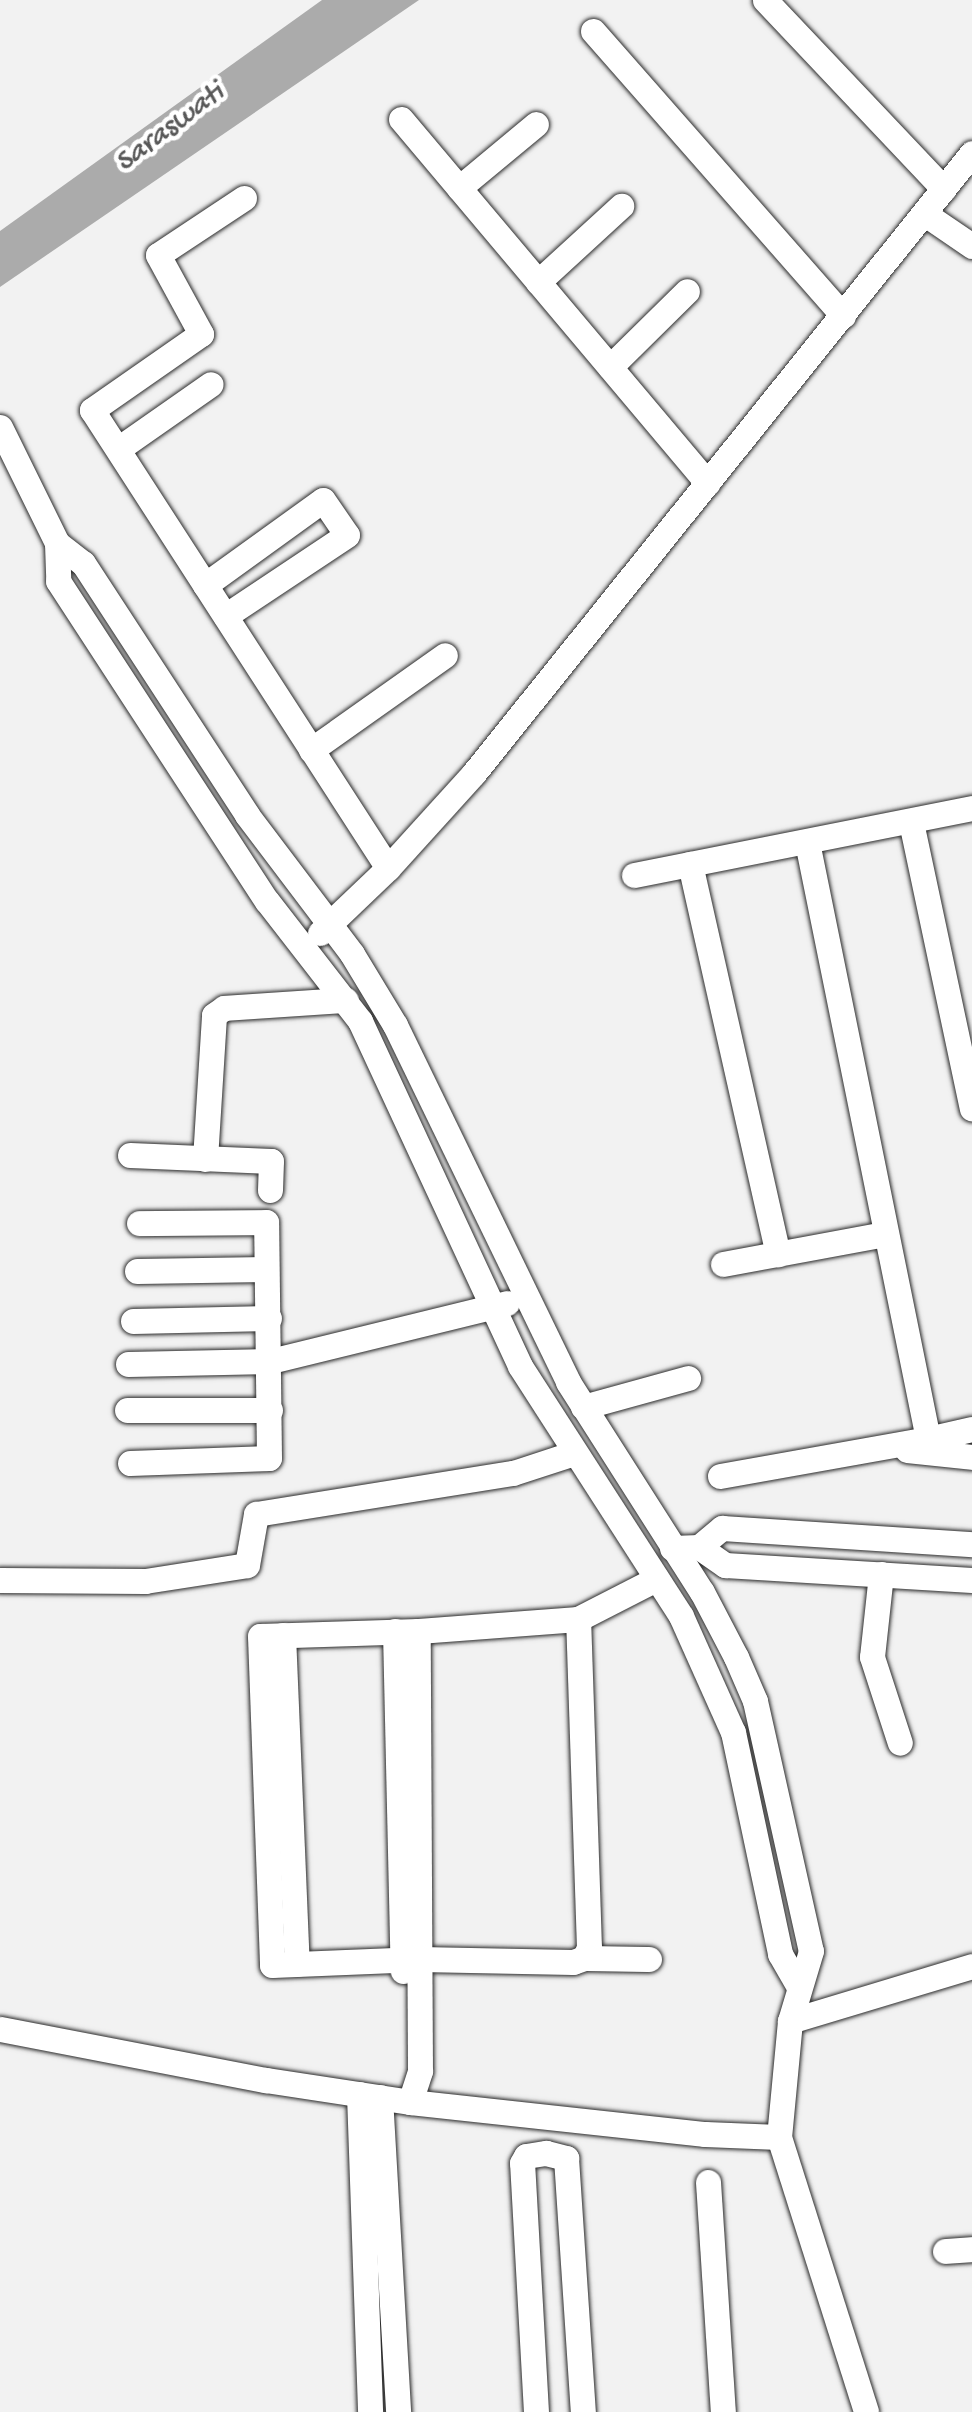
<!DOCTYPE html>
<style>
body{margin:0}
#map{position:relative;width:972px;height:2412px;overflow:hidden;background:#f2f2f2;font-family:"Gochi Hand",sans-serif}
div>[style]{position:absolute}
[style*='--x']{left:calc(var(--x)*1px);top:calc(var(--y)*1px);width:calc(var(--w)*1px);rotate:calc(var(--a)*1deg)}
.water>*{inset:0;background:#ababab}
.roads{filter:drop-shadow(0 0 2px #2b2b2b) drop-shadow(0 0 2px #2b2b2b)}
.minor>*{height:25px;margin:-12.5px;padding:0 12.5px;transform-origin:12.5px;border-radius:12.5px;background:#fff}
span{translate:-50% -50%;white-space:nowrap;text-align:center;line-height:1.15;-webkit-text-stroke:9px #fff;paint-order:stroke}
.water-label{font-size:30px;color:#585858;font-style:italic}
</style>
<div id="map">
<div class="water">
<div style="clip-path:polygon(322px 0,419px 0,0 287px,0 231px)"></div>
</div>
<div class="roads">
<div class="minor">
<div style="--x:765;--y:0;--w:260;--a:46.6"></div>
<div style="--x:593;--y:31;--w:379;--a:48.7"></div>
<div style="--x:401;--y:119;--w:476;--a:49.9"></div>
<div style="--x:459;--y:188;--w:100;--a:-39.7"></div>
<div style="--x:244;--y:198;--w:103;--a:146.5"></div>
<div style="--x:158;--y:255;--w:90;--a:61.4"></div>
<div style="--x:201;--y:334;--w:133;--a:145.1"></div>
<div style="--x:92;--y:410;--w:545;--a:57.13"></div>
<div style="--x:925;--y:214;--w:57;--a:34.2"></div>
<div style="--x:538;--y:282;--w:113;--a:-42.5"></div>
<div style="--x:610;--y:367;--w:108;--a:-44.6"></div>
<div style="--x:0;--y:427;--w:129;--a:63.8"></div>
<div style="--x:57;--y:543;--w:38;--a:88"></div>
<div style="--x:58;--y:581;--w:382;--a:56.9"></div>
<div style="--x:267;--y:901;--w:152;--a:52.2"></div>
<div style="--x:360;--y:1021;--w:380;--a:65.1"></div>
<div style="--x:520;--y:1366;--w:297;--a:57.2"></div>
<div style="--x:681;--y:1616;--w:127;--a:65.9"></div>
<div style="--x:733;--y:1732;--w:227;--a:78"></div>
<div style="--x:780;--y:1954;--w:38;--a:60"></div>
<div style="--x:118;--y:449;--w:113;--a:-35"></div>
<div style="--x:57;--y:543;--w:33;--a:38"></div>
<div style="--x:83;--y:563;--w:301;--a:56.9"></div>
<div style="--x:247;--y:815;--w:174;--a:52.9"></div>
<div style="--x:352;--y:954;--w:83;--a:58.8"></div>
<div style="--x:395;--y:1025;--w:397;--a:64.1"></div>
<div style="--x:568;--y:1382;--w:249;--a:57.5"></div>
<div style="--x:702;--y:1592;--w:73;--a:62.4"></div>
<div style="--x:736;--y:1657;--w:48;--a:66.6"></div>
<div style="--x:755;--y:1701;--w:256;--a:77.4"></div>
<div style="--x:811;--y:1951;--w:73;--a:106.7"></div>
<div style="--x:790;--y:2021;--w:117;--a:95.4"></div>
<div style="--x:779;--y:2137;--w:288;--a:72.4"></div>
<div style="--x:205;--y:585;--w:145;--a:-35.8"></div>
<div style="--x:323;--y:500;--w:42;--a:55.6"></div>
<div style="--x:347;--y:535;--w:146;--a:146.4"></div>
<div style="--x:311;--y:750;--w:164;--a:-35.3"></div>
<div style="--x:911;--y:822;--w:293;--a:78"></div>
<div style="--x:807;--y:842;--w:609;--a:78.54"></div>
<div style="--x:928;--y:1439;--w:45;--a:-12.8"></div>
<div style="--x:690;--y:864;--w:400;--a:77.3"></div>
<div style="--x:634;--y:875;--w:345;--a:-11.2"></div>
<div style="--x:320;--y:933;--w:94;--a:-43.7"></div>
<div style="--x:388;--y:868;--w:128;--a:-47.8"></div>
<div style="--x:474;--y:773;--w:795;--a:-51.23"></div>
<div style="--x:130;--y:1155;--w:141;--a:2.4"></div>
<div style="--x:271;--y:1161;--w:29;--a:92"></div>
<div style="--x:205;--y:1159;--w:144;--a:-86.4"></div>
<div style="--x:214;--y:1015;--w:12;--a:-35"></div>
<div style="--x:224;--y:1008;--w:122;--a:-3.8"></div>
<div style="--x:723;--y:1264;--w:165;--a:-10.5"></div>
<div style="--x:137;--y:1271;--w:129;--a:-0.9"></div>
<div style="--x:133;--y:1321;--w:136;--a:-1.3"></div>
<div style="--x:128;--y:1364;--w:143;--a:-1.2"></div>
<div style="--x:271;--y:1361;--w:243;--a:-13.8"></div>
<div style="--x:583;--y:1407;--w:109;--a:-15.4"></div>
<div style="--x:127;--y:1410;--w:143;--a:0"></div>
<div style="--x:907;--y:1450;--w:65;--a:6.1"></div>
<div style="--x:130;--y:1463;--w:139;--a:-2.1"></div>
<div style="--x:269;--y:1458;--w:236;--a:-90.7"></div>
<div style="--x:266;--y:1222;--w:127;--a:179.5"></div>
<div style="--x:720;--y:1476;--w:211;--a:-10.1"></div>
<div style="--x:699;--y:1547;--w:30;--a:-40"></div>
<div style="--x:722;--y:1528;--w:251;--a:3.7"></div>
<div style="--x:672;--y:1548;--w:27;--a:-2"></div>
<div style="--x:699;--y:1547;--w:32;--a:35"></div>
<div style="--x:725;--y:1565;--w:247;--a:3.5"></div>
<div style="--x:881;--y:1574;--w:83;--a:96.2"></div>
<div style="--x:872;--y:1657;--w:90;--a:72"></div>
<div style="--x:0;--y:1580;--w:145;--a:0.4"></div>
<div style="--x:145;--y:1581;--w:103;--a:-8.9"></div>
<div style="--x:247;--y:1565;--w:52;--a:-80"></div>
<div style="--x:256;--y:1514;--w:260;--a:-9.1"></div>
<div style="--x:513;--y:1473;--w:64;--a:-18.2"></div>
<div style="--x:578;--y:1619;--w:160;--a:175.7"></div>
<div style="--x:418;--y:1631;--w:158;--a:178.2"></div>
<div style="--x:260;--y:1636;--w:329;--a:87.9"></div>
<div style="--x:272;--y:1965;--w:147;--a:-2.3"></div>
<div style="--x:419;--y:1959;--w:154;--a:1.1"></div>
<div style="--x:573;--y:1962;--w:12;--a:-20"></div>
<div style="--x:584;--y:1958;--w:11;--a:-63"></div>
<div style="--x:589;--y:1948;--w:329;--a:-91.9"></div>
<div style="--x:578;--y:1619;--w:88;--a:-27.1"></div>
<div style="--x:395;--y:1631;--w:340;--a:88.7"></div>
<div style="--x:283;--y:1635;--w:329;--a:87.6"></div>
<div style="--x:584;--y:1958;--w:65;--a:0.9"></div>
<div style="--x:790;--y:2021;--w:190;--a:-16.8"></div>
<div style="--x:0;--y:2029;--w:271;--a:10.9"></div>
<div style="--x:266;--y:2080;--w:146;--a:8.7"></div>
<div style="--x:410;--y:2102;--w:297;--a:6.2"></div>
<div style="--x:705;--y:2134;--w:74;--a:2.3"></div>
<div style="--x:359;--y:2094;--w:318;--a:88"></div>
<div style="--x:380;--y:2097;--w:316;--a:86.7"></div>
<div style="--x:410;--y:2102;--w:33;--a:-72"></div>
<div style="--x:420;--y:2071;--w:440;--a:-90.3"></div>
<div style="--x:708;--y:2182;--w:230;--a:86.3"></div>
<div style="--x:945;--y:2251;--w:27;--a:-4"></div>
<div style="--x:536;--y:2412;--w:249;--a:-93.2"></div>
<div style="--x:522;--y:2163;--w:8;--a:-60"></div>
<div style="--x:526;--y:2156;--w:20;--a:-9"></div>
<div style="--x:546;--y:2153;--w:21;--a:14"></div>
<div style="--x:566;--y:2158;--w:255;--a:86.2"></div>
</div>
</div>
<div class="water-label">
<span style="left:171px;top:129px;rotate:-37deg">Saraswati</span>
</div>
</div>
